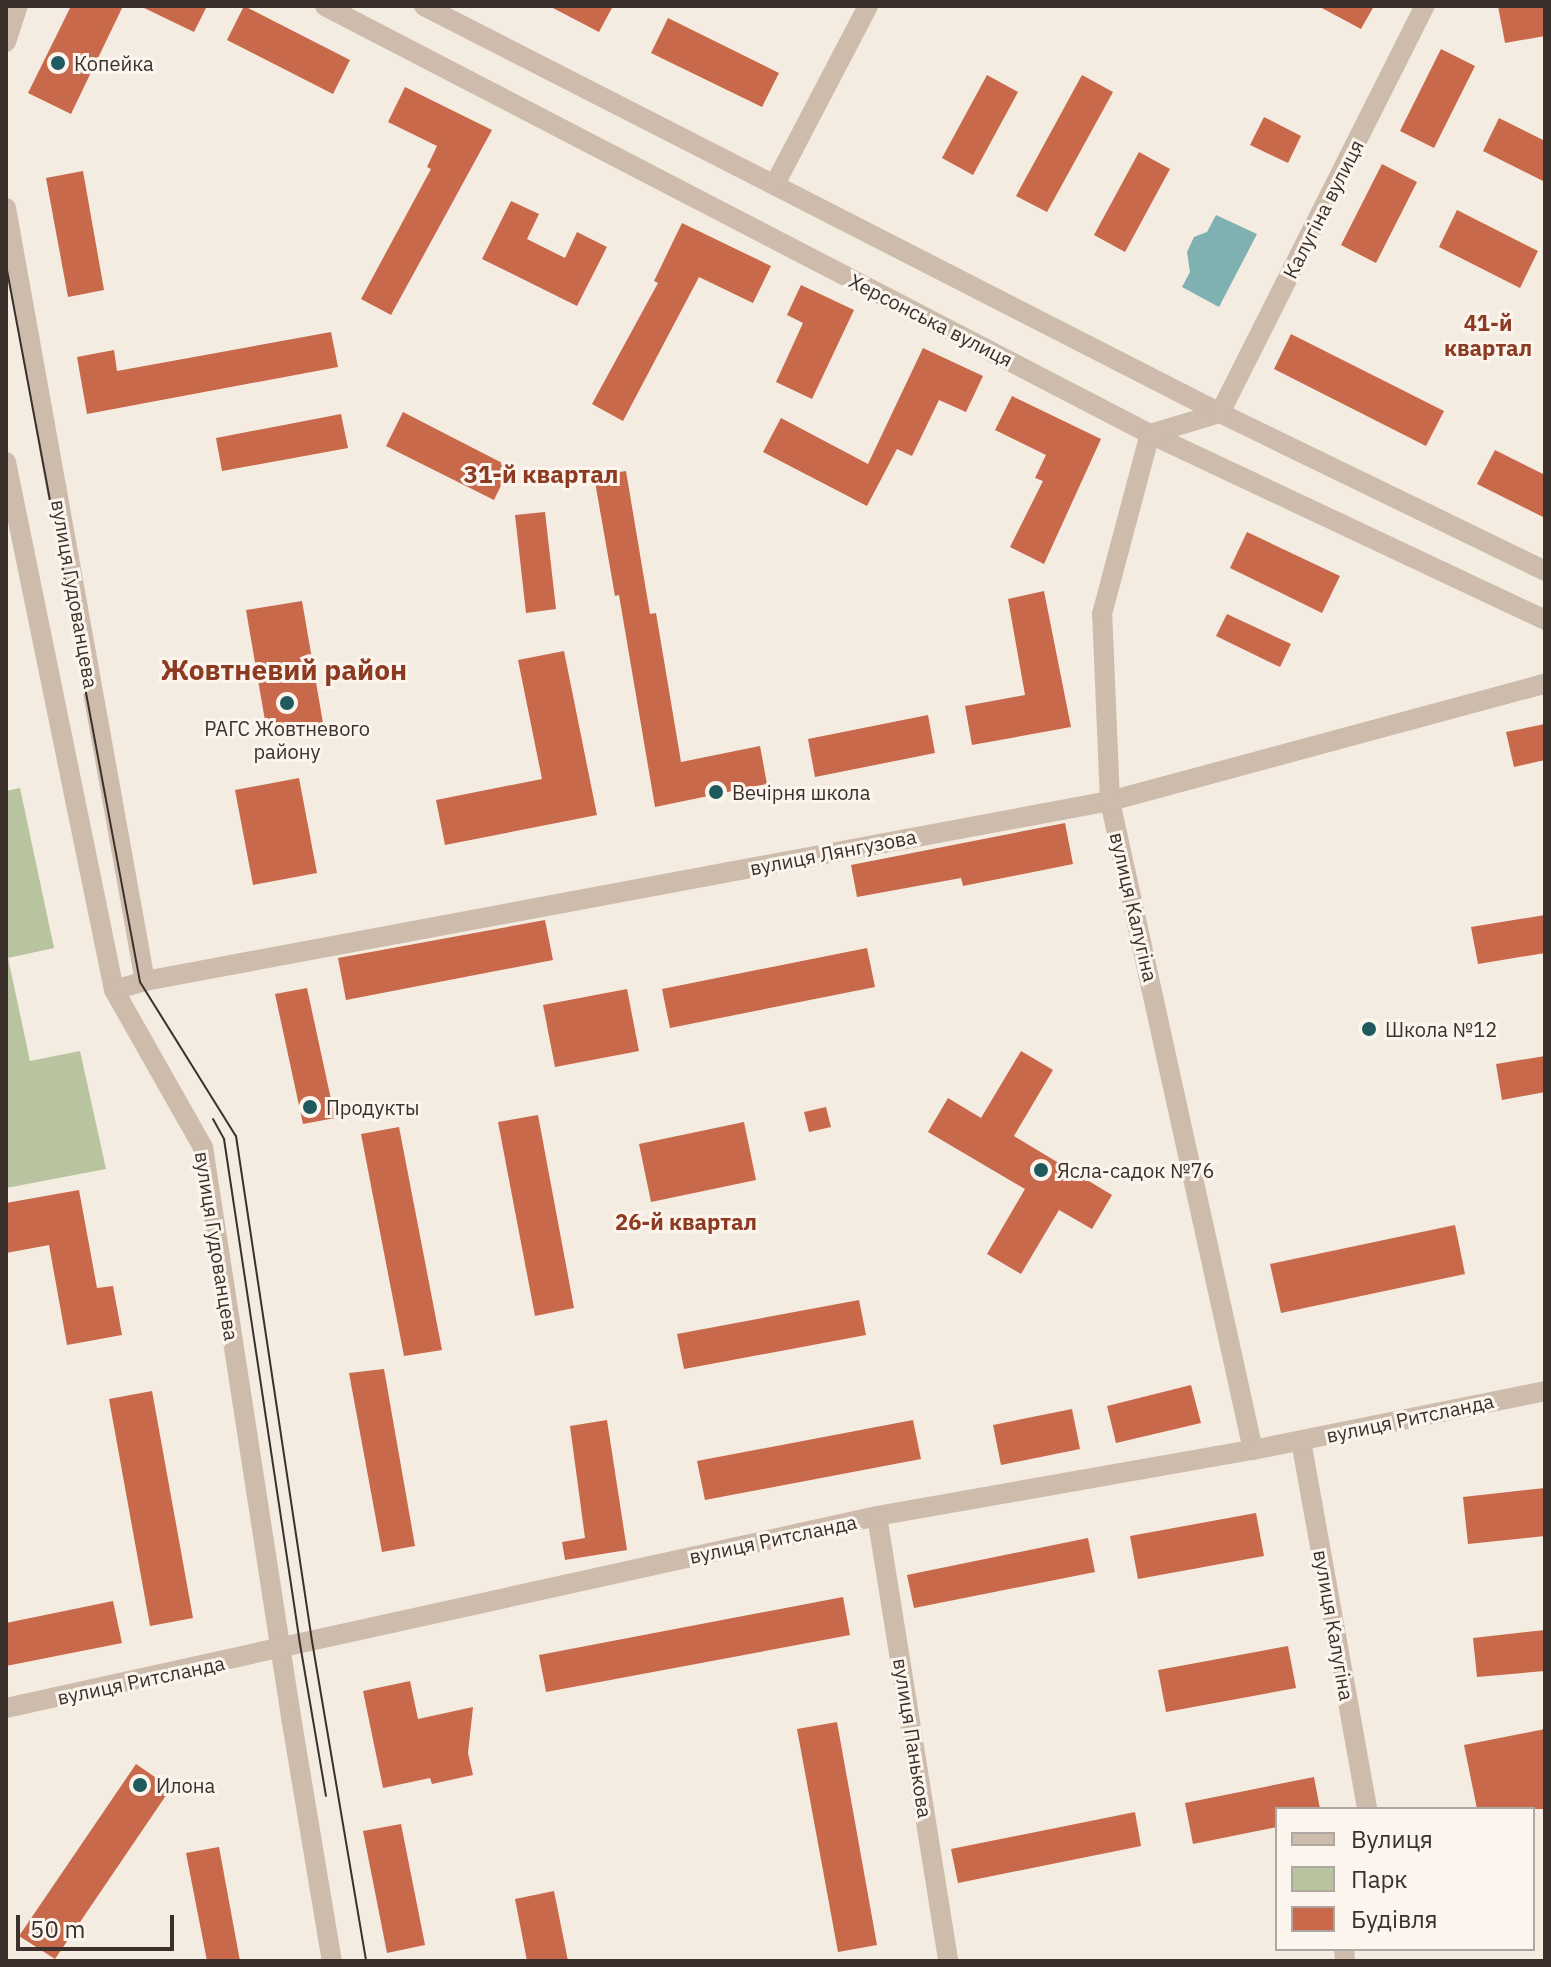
<!DOCTYPE html>
<meta charset="utf-8">
<style>
body{margin:0}
#map{position:relative;width:1551px;height:1967px;overflow:hidden;background:#f4ebe1;font-family:"IBM Plex Sans",sans-serif}
div>[style]{position:absolute}
[style*='--x']{left:calc(var(--x)*1px);top:calc(var(--y)*1px);width:calc(var(--w)*1px);rotate:calc(var(--a)*1deg)}
.green>*{inset:0;background:#b8c4a0}
.water>*{inset:0;background:#7fb0b2}
.building>*{inset:0;background:#c8694b}
.minor>*{height:20px;margin:-10px;padding:0 10px;transform-origin:10px;border-radius:10px;background:#cdbbac}
.tram>*{height:2px;margin:-1px;padding:0 1px;transform-origin:1px;border-radius:1px;background:#3b302b}
.dots>*{width:22px;height:22px;translate:-50% -50%;box-sizing:border-box;border:4px solid #fbf5ee;border-radius:50%}
span{translate:-50% -50%;white-space:nowrap;text-align:center;line-height:1.15;-webkit-text-stroke:6px #fbf5ee;paint-order:stroke}
.poi-label{font-size:20px;color:#3b302b}
.left{translate:0 -50%;text-align:left}
.street-label{font-size:20px;color:#3b302b}
.neighbourhood-label{font-size:22px;color:#8c3b22;font-weight:700}
.quarter-label{font-size:24px;color:#8c3b22;font-weight:700}
.district-label{font-size:28px;color:#8c3b22;font-weight:700}
.frame{position:absolute;inset:0;border:8px solid #3b302b;pointer-events:none}
.legend{position:absolute;left:1275px;top:1807px;width:260px;height:144px;box-sizing:border-box;background:#fbf5ee;border:2px solid #aea6a0;margin:0;padding:10px 14px;list-style:none;font-size:24px;color:#3b302b}
.legend li{display:flex;align-items:center;gap:16px;height:40px}
.legend b{width:40px;border:2px solid #aea6a0}
.scale{position:absolute;left:16px;top:1915px;width:158px;height:36px;box-sizing:border-box;border:4px solid #3b302b;border-top:0;padding-left:10px;font-size:24px;line-height:28px;white-space:nowrap;color:#3b302b;-webkit-text-stroke:6px #fbf5ee;paint-order:stroke}
</style>
<div id="map">
<div class="green">
<div style="clip-path:polygon(20px 788px,54px 948px,8px 958px,30px 1061px,80px 1051px,106px 1169px,6px 1188px,6px 791px)"></div>
</div>
<div class="water">
<div style="clip-path:polygon(1216px 215px,1257px 234px,1219px 307px,1182px 287px,1190px 272px,1187px 252px,1194px 237px,1207px 232px)"></div>
</div>
<div class="building">
<div style="clip-path:polygon(71px 6px,123px 6px,71px 114px,28px 93px)"></div>
<div style="clip-path:polygon(140px 6px,207px 6px,194px 32px)"></div>
<div style="clip-path:polygon(244px 6px,350px 60px,333px 94px,227px 40px)"></div>
<div style="clip-path:polygon(549px 6px,613px 6px,599px 32px)"></div>
<div style="clip-path:polygon(1318px 6px,1374px 6px,1361px 29px)"></div>
<div style="clip-path:polygon(1498px 6px,1545px 6px,1545px 36px,1505px 43px)"></div>
<div style="clip-path:polygon(668px 18px,779px 73px,762px 107px,651px 53px)"></div>
<div style="clip-path:polygon(1441px 49px,1475px 66px,1434px 148px,1400px 131px)"></div>
<div style="clip-path:polygon(987px 75px,1018px 92px,973px 175px,942px 158px)"></div>
<div style="clip-path:polygon(1082px 75px,1113px 92px,1047px 212px,1016px 196px)"></div>
<div style="clip-path:polygon(405px 87px,492px 130px,391px 315px,361px 299px,431px 169px,427px 167px,437px 146px,388px 122px)"></div>
<div style="clip-path:polygon(1264px 117px,1301px 136px,1288px 163px,1250px 145px)"></div>
<div style="clip-path:polygon(1499px 118px,1545px 141px,1545px 182px,1483px 151px)"></div>
<div style="clip-path:polygon(1139px 152px,1170px 169px,1125px 252px,1094px 235px)"></div>
<div style="clip-path:polygon(1382px 164px,1417px 182px,1376px 263px,1341px 245px)"></div>
<div style="clip-path:polygon(83px 171px,104px 290px,68px 297px,46px 178px)"></div>
<div style="clip-path:polygon(511px 201px,539px 214px,527px 239px,565px 258px,577px 232px,607px 247px,577px 306px,482px 259px)"></div>
<div style="clip-path:polygon(1457px 210px,1538px 251px,1520px 288px,1439px 247px)"></div>
<div style="clip-path:polygon(682px 223px,771px 266px,753px 303px,699px 277px,623px 421px,592px 404px,658px 283px,654px 281px)"></div>
<div style="clip-path:polygon(801px 285px,854px 310px,812px 399px,776px 382px,803px 323px,787px 315px)"></div>
<div style="clip-path:polygon(331px 332px,338px 367px,87px 414px,77px 357px,114px 350px,117px 371px)"></div>
<div style="clip-path:polygon(1291px 334px,1444px 411px,1426px 446px,1274px 369px)"></div>
<div style="clip-path:polygon(923px 348px,983px 376px,966px 412px,939px 400px,912px 456px,897px 449px,867px 506px,763px 452px,781px 418px,868px 464px)"></div>
<div style="clip-path:polygon(1012px 396px,1101px 439px,1044px 564px,1010px 547px,1043px 481px,1035px 478px,1046px 455px,995px 430px)"></div>
<div style="clip-path:polygon(403px 412px,510px 467px,494px 500px,386px 446px)"></div>
<div style="clip-path:polygon(341px 414px,348px 448px,222px 471px,216px 438px)"></div>
<div style="clip-path:polygon(1495px 450px,1545px 475px,1545px 518px,1477px 484px)"></div>
<div style="clip-path:polygon(626px 471px,650px 614px,656px 613px,681px 762px,760px 746px,767px 784px,655px 807px,619px 595px,615px 596px,594px 476px)"></div>
<div style="clip-path:polygon(545px 512px,556px 609px,526px 613px,515px 515px)"></div>
<div style="clip-path:polygon(1247px 532px,1340px 576px,1322px 613px,1230px 568px)"></div>
<div style="clip-path:polygon(1044px 591px,1071px 727px,972px 745px,965px 706px,1025px 695px,1008px 599px)"></div>
<div style="clip-path:polygon(302px 601px,324px 729px,268px 738px,246px 610px)"></div>
<div style="clip-path:polygon(1227px 614px,1291px 644px,1280px 667px,1216px 636px)"></div>
<div style="clip-path:polygon(564px 651px,597px 815px,445px 845px,436px 800px,542px 779px,518px 660px)"></div>
<div style="clip-path:polygon(928px 715px,935px 753px,815px 777px,808px 739px)"></div>
<div style="clip-path:polygon(1545px 724px,1545px 760px,1514px 767px,1506px 732px)"></div>
<div style="clip-path:polygon(299px 778px,317px 873px,253px 885px,235px 790px)"></div>
<div style="clip-path:polygon(1065px 823px,1073px 864px,963px 886px,961px 878px,857px 897px,851px 865px)"></div>
<div style="clip-path:polygon(1545px 915px,1545px 953px,1478px 964px,1471px 927px)"></div>
<div style="clip-path:polygon(545px 920px,553px 960px,346px 1000px,338px 958px)"></div>
<div style="clip-path:polygon(867px 948px,875px 987px,670px 1028px,662px 989px)"></div>
<div style="clip-path:polygon(307px 988px,335px 1118px,303px 1124px,275px 994px)"></div>
<div style="clip-path:polygon(627px 989px,639px 1051px,555px 1067px,543px 1005px)"></div>
<div style="clip-path:polygon(1021px 1051px,1053px 1070px,1014px 1136px,1112px 1195px,1092px 1229px,1059px 1210px,1021px 1274px,987px 1254px,1025px 1189px,928px 1132px,948px 1098px,981px 1118px)"></div>
<div style="clip-path:polygon(1545px 1056px,1545px 1092px,1502px 1100px,1496px 1064px)"></div>
<div style="clip-path:polygon(826px 1107px,831px 1127px,809px 1132px,804px 1112px)"></div>
<div style="clip-path:polygon(538px 1115px,574px 1308px,535px 1316px,498px 1122px)"></div>
<div style="clip-path:polygon(744px 1122px,756px 1180px,651px 1202px,639px 1144px)"></div>
<div style="clip-path:polygon(399px 1127px,442px 1350px,404px 1356px,361px 1134px)"></div>
<div style="clip-path:polygon(79px 1190px,97px 1288px,113px 1286px,122px 1335px,67px 1345px,49px 1245px,6px 1253px,6px 1203px)"></div>
<div style="clip-path:polygon(1455px 1225px,1465px 1274px,1281px 1313px,1270px 1264px)"></div>
<div style="clip-path:polygon(859px 1300px,866px 1335px,684px 1369px,677px 1334px)"></div>
<div style="clip-path:polygon(384px 1369px,415px 1546px,382px 1552px,349px 1373px)"></div>
<div style="clip-path:polygon(1191px 1385px,1201px 1423px,1116px 1443px,1107px 1406px)"></div>
<div style="clip-path:polygon(152px 1391px,193px 1618px,150px 1626px,109px 1399px)"></div>
<div style="clip-path:polygon(1072px 1409px,1080px 1449px,1001px 1465px,993px 1425px)"></div>
<div style="clip-path:polygon(607px 1420px,627px 1550px,565px 1560px,562px 1542px,585px 1538px,570px 1426px)"></div>
<div style="clip-path:polygon(913px 1420px,921px 1459px,705px 1500px,697px 1461px)"></div>
<div style="clip-path:polygon(1545px 1488px,1545px 1536px,1468px 1544px,1463px 1497px)"></div>
<div style="clip-path:polygon(1256px 1513px,1264px 1556px,1138px 1579px,1130px 1536px)"></div>
<div style="clip-path:polygon(1088px 1538px,1095px 1572px,914px 1608px,907px 1575px)"></div>
<div style="clip-path:polygon(843px 1597px,850px 1635px,546px 1692px,539px 1655px)"></div>
<div style="clip-path:polygon(113px 1601px,122px 1643px,6px 1666px,6px 1623px)"></div>
<div style="clip-path:polygon(1545px 1630px,1545px 1671px,1477px 1677px,1473px 1638px)"></div>
<div style="clip-path:polygon(1288px 1646px,1296px 1688px,1166px 1712px,1158px 1670px)"></div>
<div style="clip-path:polygon(410px 1681px,418px 1719px,473px 1707px,468px 1753px,473px 1775px,432px 1784px,430px 1778px,383px 1788px,363px 1691px)"></div>
<div style="clip-path:polygon(837px 1722px,877px 1945px,838px 1952px,797px 1729px)"></div>
<div style="clip-path:polygon(1545px 1729px,1545px 1809px,1477px 1809px,1464px 1745px)"></div>
<div style="clip-path:polygon(136px 1764px,171px 1788px,55px 1959px,19px 1936px)"></div>
<div style="clip-path:polygon(1314px 1777px,1320px 1809px,1277px 1809px,1277px 1827px,1193px 1844px,1185px 1803px)"></div>
<div style="clip-path:polygon(1135px 1812px,1141px 1846px,958px 1883px,951px 1849px)"></div>
<div style="clip-path:polygon(401px 1824px,425px 1945px,387px 1953px,363px 1831px)"></div>
<div style="clip-path:polygon(219px 1847px,240px 1961px,207px 1961px,186px 1853px)"></div>
<div style="clip-path:polygon(554px 1891px,568px 1961px,527px 1961px,515px 1899px)"></div>
</div>
<div class="minor">
<div style="--x:325;--y:6;--w:929;--a:27.42"></div>
<div style="--x:1150;--y:434;--w:437;--a:25.2"></div>
<div style="--x:424;--y:6;--w:894;--a:27.08"></div>
<div style="--x:1220;--y:413;--w:361;--a:25.9"></div>
<div style="--x:6;--y:42;--w:38;--a:-72"></div>
<div style="--x:775;--y:184;--w:201;--a:-62.4"></div>
<div style="--x:6;--y:208;--w:785;--a:79.81"></div>
<div style="--x:6;--y:462;--w:539;--a:78.44"></div>
<div style="--x:114;--y:990;--w:180;--a:60.5"></div>
<div style="--x:203;--y:1147;--w:577;--a:81.22"></div>
<div style="--x:291;--y:1717;--w:247;--a:80.5"></div>
<div style="--x:114;--y:990;--w:32;--a:-16"></div>
<div style="--x:145;--y:981;--w:982;--a:-10.57"></div>
<div style="--x:1110;--y:801;--w:450;--a:-15.1"></div>
<div style="--x:1301;--y:1441;--w:374;--a:79.8"></div>
<div style="--x:1253;--y:1450;--w:665;--a:-102.43"></div>
<div style="--x:1110;--y:801;--w:187;--a:-92.4"></div>
<div style="--x:1102;--y:614;--w:186;--a:-75.1"></div>
<div style="--x:1150;--y:434;--w:73;--a:-16.7"></div>
<div style="--x:1220;--y:413;--w:456;--a:-63.3"></div>
<div style="--x:877;--y:1516;--w:451;--a:80.9"></div>
<div style="--x:6;--y:1708;--w:892;--a:-12.43"></div>
<div style="--x:877;--y:1516;--w:382;--a:-10"></div>
<div style="--x:1253;--y:1450;--w:298;--a:-11.4"></div>
<div style="--x:1344;--y:1949;--w:12;--a:85"></div>
</div>
<div class="tram">
<div style="--x:6;--y:9;--w:4;--a:-56"></div>
<div style="--x:6;--y:265;--w:729;--a:79.41"></div>
<div style="--x:140;--y:982;--w:181;--a:58.1"></div>
<div style="--x:236;--y:1136;--w:511;--a:81.44"></div>
<div style="--x:312;--y:1641;--w:325;--a:80.4"></div>
<div style="--x:213;--y:1119;--w:23;--a:61"></div>
<div style="--x:224;--y:1139;--w:511;--a:81.44"></div>
<div style="--x:300;--y:1644;--w:154;--a:80.3"></div>
</div>
<div class="dots">
<div style="left:58px;top:63px;background:#1f5a5e"></div>
<div style="left:287px;top:703px;background:#1f5a5e"></div>
<div style="left:716px;top:792px;background:#1f5a5e"></div>
<div style="left:1369px;top:1029px;background:#1f5a5e"></div>
<div style="left:310px;top:1107px;background:#1f5a5e"></div>
<div style="left:1041px;top:1170px;background:#1f5a5e"></div>
<div style="left:140px;top:1785px;background:#1f5a5e"></div>
</div>
<div class="poi-label">
<span class="left" style="left:74px;top:63px">Копейка</span>
<span style="left:287px;top:740px">РАГС Жовтневого<br>району</span>
<span class="left" style="left:732px;top:792px">Вечірня школа</span>
<span class="left" style="left:1385px;top:1029px">Школа №12</span>
<span class="left" style="left:326px;top:1107px">Продукты</span>
<span class="left" style="left:1057px;top:1170px">Ясла-садок №76</span>
<span class="left" style="left:156px;top:1785px">Илона</span>
</div>
<div class="street-label">
<span style="left:1323px;top:209px;rotate:-63deg">Калугіна вулиця</span>
<span style="left:931px;top:320px;rotate:27deg">Херсонська вулиця</span>
<span style="left:75px;top:594px;rotate:80deg">вулиця Гудованцева</span>
<span style="left:833px;top:852px;rotate:-11deg">вулиця Лянгузова</span>
<span style="left:1134px;top:907px;rotate:77deg">вулиця Калугіна</span>
<span style="left:217px;top:1246px;rotate:81deg">вулиця Гудованцева</span>
<span style="left:1410px;top:1418px;rotate:-12deg">вулиця Ритсланда</span>
<span style="left:773px;top:1539px;rotate:-12deg">вулиця Ритсланда</span>
<span style="left:1334px;top:1625px;rotate:80deg">вулиця Калугіна</span>
<span style="left:141px;top:1680px;rotate:-12deg">вулиця Ритсланда</span>
<span style="left:913px;top:1738px;rotate:81deg">вулиця Панькова</span>
</div>
<div class="neighbourhood-label">
<span style="left:1488px;top:335px">41-й<br>квартал</span>
<span style="left:686px;top:1222px">26-й квартал</span>
</div>
<div class="quarter-label">
<span style="left:541px;top:475px">31-й квартал</span>
</div>
<div class="district-label">
<span style="left:284px;top:670px">Жовтневий район</span>
</div>
<div class="frame"></div>
<ul class="legend">
<li><b style="height:10px;background:#cdbbac"></b>Вулиця</li>
<li><b style="height:22px;background:#b8c4a0"></b>Парк</li>
<li><b style="height:22px;background:#c8694b"></b>Будівля</li>
</ul>
<div class="scale">50 m</div>
</div>
